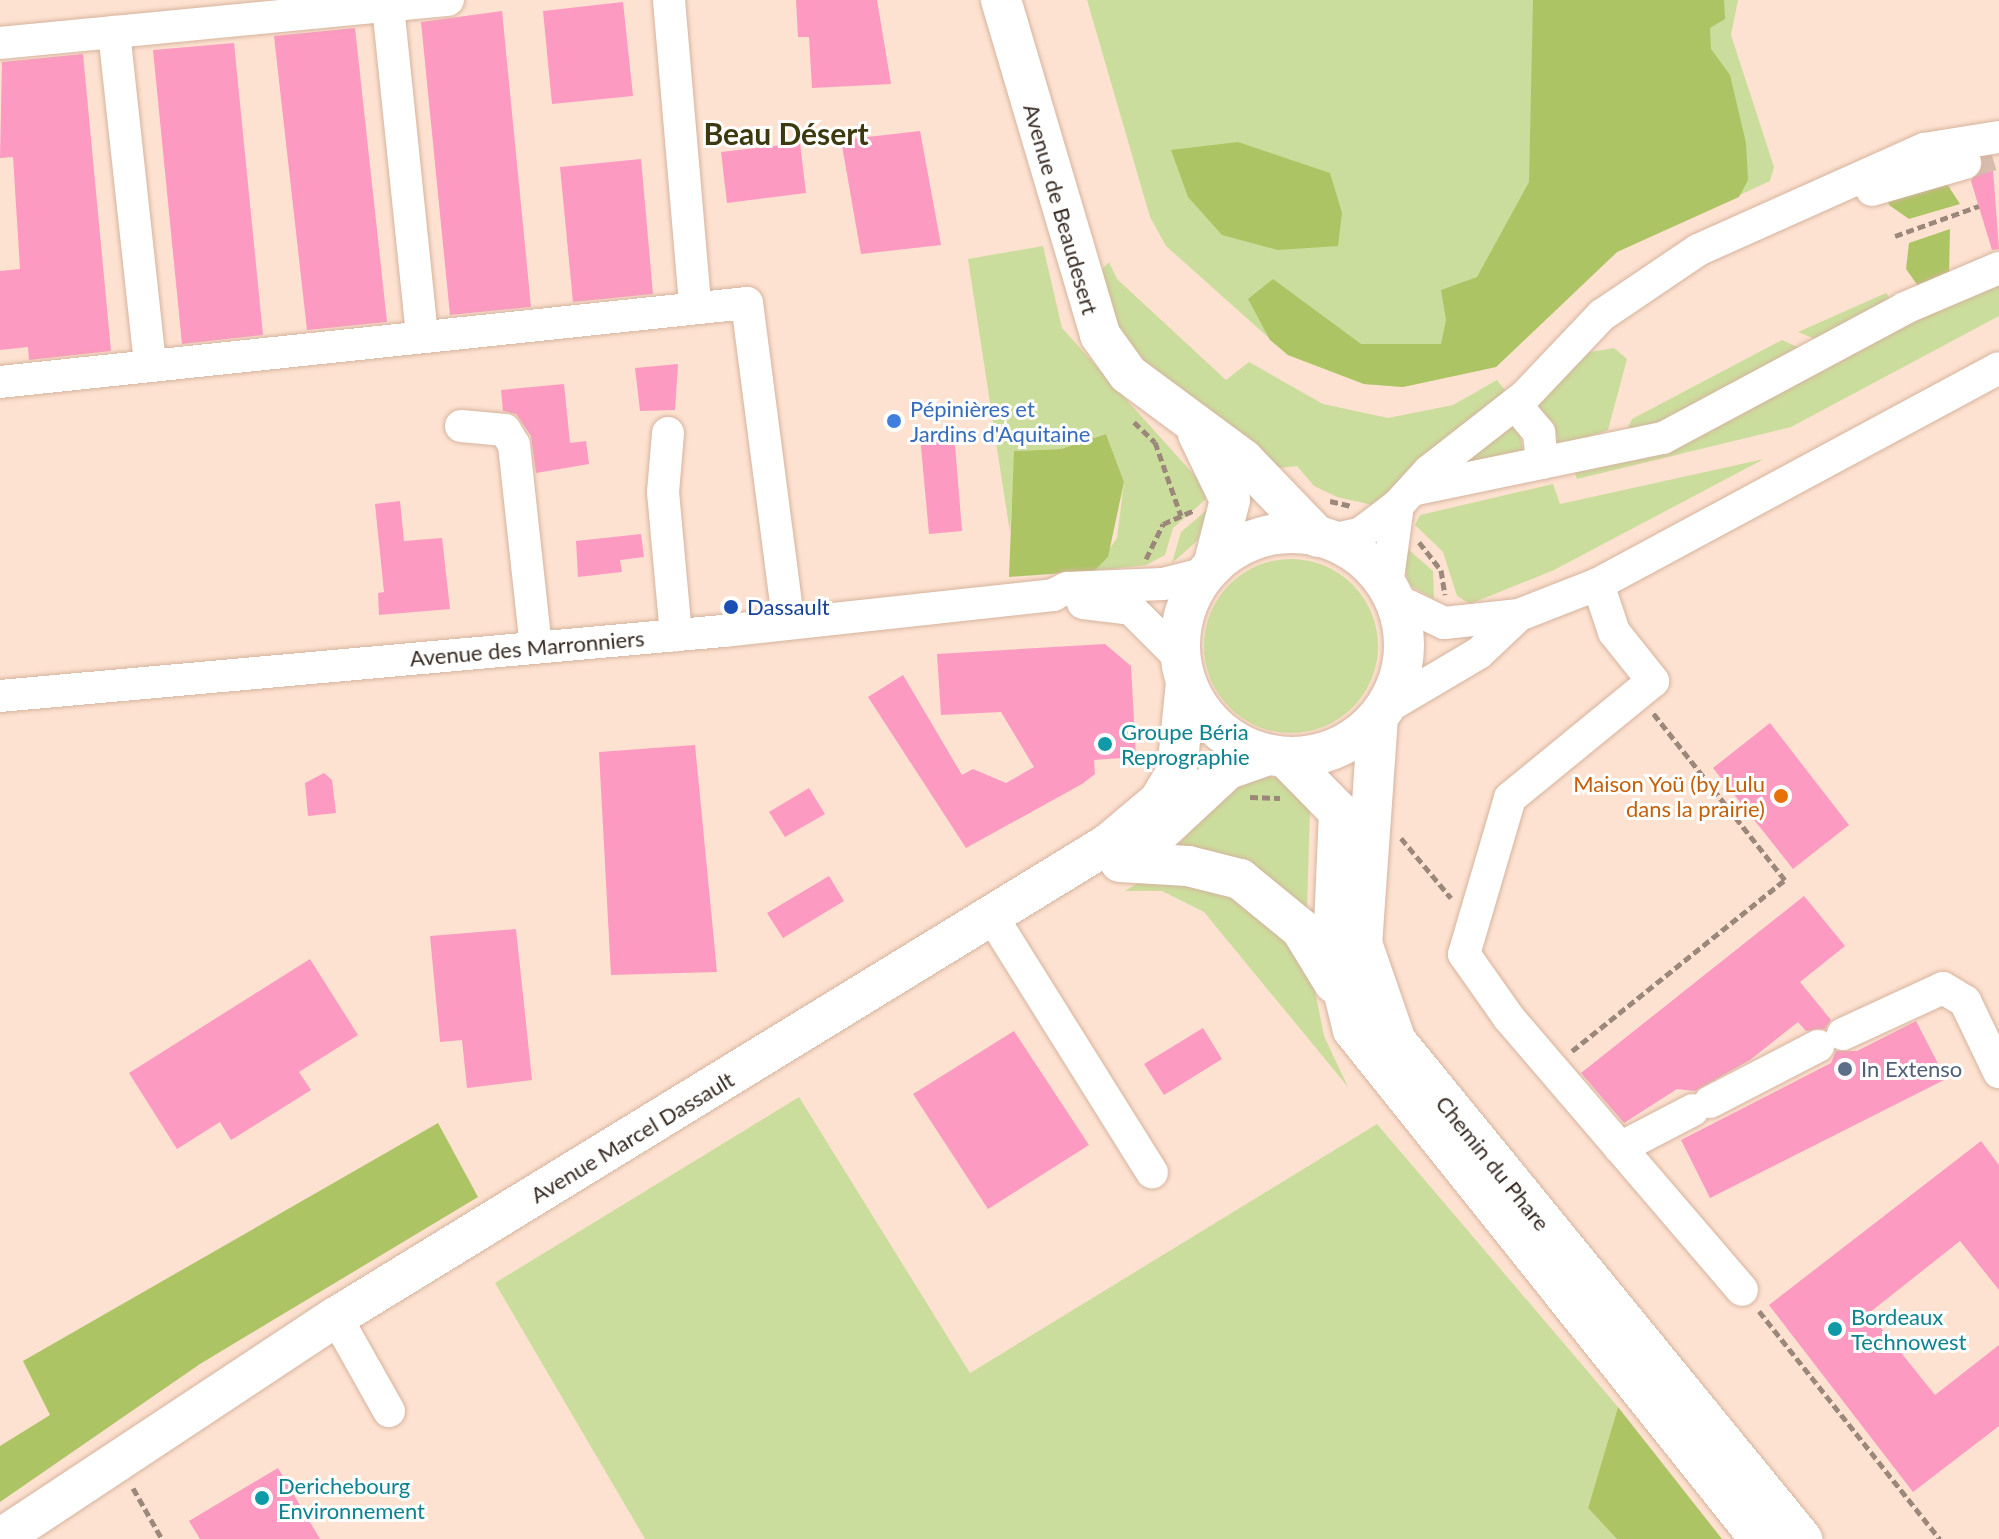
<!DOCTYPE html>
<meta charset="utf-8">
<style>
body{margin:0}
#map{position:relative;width:1999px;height:1539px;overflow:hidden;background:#fee2d1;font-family:Lato,sans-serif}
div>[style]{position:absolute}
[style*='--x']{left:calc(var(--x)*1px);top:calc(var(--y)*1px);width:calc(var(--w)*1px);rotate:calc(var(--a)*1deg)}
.green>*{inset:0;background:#cbdd9c}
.round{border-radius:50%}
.forest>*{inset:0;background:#adc464}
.building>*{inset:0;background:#fc9ac1}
.minor-tunnel>*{height:32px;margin-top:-16px;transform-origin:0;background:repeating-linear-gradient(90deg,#d6bdae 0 32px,transparent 0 48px)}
.path>*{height:5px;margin-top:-2.5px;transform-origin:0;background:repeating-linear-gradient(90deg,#9c877b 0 8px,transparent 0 12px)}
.roads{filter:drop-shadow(0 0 2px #d5b49f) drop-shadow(0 0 2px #d5b49f)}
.minor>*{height:32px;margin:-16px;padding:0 16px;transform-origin:16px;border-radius:16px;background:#fff}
.major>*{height:40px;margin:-20px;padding:0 20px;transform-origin:20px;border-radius:20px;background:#fff}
.major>.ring{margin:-20px;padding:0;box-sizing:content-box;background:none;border:40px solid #fff;border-radius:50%}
.dots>*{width:22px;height:22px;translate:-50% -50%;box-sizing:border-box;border:4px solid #fff;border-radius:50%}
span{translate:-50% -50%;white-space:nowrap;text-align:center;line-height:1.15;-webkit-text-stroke:6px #fff;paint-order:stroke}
.street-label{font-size:22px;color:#382b23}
.shop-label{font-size:22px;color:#366cbe}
.left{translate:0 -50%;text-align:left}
.transit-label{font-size:22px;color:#164399}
.culture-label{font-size:22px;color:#0d838f}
.food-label{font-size:22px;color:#c56008}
.right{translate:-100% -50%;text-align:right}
.service-label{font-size:22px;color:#4e5e75}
.district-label{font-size:30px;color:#3c390f;font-weight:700}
</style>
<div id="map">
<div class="green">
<div style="clip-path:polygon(1087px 0,1738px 0,1731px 35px,1774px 167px,1770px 181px,1617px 252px,1496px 367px,1403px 387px,1364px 384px,1288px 355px,1166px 246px,1150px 217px)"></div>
<div style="clip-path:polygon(1043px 246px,1062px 328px,1205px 487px,1206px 499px,1173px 528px,1165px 555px,1146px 565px,1094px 571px,1117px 538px,1124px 482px,1106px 434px,1061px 449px,1015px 451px,1010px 533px,968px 259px)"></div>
<div style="clip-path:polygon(1109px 262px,1117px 279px,1226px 380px,1249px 362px,1323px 404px,1388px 418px,1453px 405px,1497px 380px,1512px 399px,1377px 506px,1337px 497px,1314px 486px,1297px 466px,1270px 469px,1123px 343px,1092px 280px)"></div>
<div style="clip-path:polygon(1999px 285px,1999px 316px,1791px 427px,1577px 479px,1574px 470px,1943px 303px)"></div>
<div style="clip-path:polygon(1886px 293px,1895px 305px,1825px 343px,1798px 332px)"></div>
<div style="clip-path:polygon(1782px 340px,1808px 352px,1622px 440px,1632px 419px)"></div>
<div style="clip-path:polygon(1614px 348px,1627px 359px,1608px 430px,1559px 448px,1554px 424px,1532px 400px,1590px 352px)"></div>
<div style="clip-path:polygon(1518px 424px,1523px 452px,1471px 466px,1467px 452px,1500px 426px)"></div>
<div style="clip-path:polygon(1764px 459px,1554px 570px,1470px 604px,1457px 596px,1443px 552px,1415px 525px,1420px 515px,1553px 484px,1560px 504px)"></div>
<div style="clip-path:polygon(1208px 509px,1197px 541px,1172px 563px,1181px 532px)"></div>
<div style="clip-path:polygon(1399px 541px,1433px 571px,1434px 599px,1409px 585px)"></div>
<div class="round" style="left:1204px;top:559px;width:174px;height:174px"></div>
<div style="clip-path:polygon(1265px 776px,1286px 779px,1310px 811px,1307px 909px,1315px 910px,1314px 932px,1176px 847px,1232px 787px)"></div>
<div style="clip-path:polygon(1161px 869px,1226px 879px,1309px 961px,1324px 1036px,1348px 1087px,1204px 912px,1162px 891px,1125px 891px)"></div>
<div style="clip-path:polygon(799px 1097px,970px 1373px,1377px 1124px,1618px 1407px,1588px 1508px,1617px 1539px,645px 1539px,495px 1283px)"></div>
</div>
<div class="forest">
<div style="clip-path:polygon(1533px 0,1724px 0,1725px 19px,1710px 28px,1711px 49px,1730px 75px,1746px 143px,1748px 180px,1739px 197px,1617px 252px,1496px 367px,1403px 387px,1364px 384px,1288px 355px,1270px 340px,1248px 299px,1273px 279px,1361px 344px,1441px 344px,1446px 320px,1441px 290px,1477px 277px,1529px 182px)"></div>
<div style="clip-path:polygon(1238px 142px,1330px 173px,1342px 213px,1338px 246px,1278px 250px,1222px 235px,1188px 197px,1171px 150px)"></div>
<div style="clip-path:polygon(1934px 164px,1960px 204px,1909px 219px,1889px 205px,1877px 172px)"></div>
<div style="clip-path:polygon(1950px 229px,1949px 277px,1918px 286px,1906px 269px,1909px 243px)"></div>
<div style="clip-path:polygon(1106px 434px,1124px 482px,1108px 557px,1094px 571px,1009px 577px,1014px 451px,1061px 449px)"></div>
<div style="clip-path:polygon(438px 1123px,478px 1197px,200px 1364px,0 1502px,0 1446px,50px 1415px,23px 1361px)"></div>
<div style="clip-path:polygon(1618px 1407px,1722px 1539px,1617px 1539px,1588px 1508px)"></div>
</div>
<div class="building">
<div style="clip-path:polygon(796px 0,877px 0,891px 84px,812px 88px,809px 37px,798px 37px)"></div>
<div style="clip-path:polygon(623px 2px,633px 96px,552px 104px,543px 11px)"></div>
<div style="clip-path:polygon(502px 11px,531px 307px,450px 315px,421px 22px)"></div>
<div style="clip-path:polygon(355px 28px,387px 322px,307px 330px,274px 36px)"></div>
<div style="clip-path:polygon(234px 43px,263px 335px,182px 344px,153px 50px)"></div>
<div style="clip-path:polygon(83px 54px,111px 351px,29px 360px,28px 347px,0 350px,0 271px,20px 269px,13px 157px,0 158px,2px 62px)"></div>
<div style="clip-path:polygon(920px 131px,941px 245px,861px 254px,841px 140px)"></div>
<div style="clip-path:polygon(800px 143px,806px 193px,727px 203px,721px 152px)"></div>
<div style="clip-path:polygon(1992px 157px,1999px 249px,1992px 250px,1971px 181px,1983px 159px)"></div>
<div style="clip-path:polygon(641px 159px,653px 294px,573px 302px,560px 167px)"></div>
<div style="clip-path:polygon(678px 364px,675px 410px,640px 411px,635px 368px)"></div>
<div style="clip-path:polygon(564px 384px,570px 443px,586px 441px,589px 464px,536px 473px,531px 436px,516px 414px,503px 411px,501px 390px)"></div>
<div style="clip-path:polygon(954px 433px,962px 531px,929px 534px,920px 436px)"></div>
<div style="clip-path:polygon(400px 501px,404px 541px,442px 538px,450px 609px,379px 615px,378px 593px,384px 592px,375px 504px)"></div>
<div style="clip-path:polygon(641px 534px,644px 557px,620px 560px,622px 572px,578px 577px,576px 541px)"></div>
<div style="clip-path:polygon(1105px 644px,1131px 666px,1136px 757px,1094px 760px,1095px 774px,1082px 784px,966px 848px,868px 697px,903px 675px,962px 775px,973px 769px,1006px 783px,1034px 767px,1001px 712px,941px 715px,937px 654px)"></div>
<div style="clip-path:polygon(1770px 723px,1849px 825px,1793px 869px,1713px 768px)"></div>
<div style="clip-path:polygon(695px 745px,717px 972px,611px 975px,599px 752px)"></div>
<div style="clip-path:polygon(324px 773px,332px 780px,336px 813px,308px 816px,305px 783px)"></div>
<div style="clip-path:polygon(809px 788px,825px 814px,785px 837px,769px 812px)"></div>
<div style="clip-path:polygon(829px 876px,844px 901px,783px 938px,767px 913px)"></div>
<div style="clip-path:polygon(1804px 896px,1845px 946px,1800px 982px,1831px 1020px,1825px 1029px,1806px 1031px,1798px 1022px,1750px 1060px,1695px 1091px,1677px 1089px,1624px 1123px,1581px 1073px)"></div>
<div style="clip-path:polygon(516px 929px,532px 1080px,467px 1088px,462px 1040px,440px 1042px,430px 936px)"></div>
<div style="clip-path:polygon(310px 959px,358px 1035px,299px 1072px,311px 1090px,231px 1140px,220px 1122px,177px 1149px,129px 1073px)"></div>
<div style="clip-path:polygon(1916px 1021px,1946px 1079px,1710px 1198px,1681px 1140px,1831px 1063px,1836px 1051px,1857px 1051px)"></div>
<div style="clip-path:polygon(1203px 1028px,1222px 1059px,1164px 1095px,1144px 1064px)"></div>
<div style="clip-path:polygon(1014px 1031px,1089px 1145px,988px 1209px,913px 1094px)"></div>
<div style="clip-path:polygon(1981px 1141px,1999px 1165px,1999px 1290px,1960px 1241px,1869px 1313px,1935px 1395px,1999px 1345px,1999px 1426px,1913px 1492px,1769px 1305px)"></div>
<div style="clip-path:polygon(278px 1468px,320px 1539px,200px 1539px,189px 1521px)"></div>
</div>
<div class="minor-tunnel">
<div style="--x:1965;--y:163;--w:28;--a:-17"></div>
</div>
<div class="path">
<div style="--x:1895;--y:236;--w:89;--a:-19.7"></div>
<div style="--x:1134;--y:422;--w:29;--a:44"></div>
<div style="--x:1155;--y:442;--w:78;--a:70.6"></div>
<div style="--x:1330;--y:501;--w:22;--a:13"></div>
<div style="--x:1419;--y:542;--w:36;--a:52"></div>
<div style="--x:1441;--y:570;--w:25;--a:81"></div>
<div style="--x:1146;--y:559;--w:39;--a:-64"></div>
<div style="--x:1163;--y:524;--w:34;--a:-24"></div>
<div style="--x:1250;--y:797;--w:30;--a:2"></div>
<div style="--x:1401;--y:838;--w:78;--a:50.2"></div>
<div style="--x:1572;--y:1051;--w:273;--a:-38.8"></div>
<div style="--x:1785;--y:880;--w:213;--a:-128.3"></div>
<div style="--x:1759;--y:1311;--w:291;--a:51.6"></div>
<div style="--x:133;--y:1488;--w:59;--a:60.4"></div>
</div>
<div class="roads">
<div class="minor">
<div style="--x:669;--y:0;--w:306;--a:85.1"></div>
<div style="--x:388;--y:6;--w:332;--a:84.1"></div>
<div style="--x:114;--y:32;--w:335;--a:83.8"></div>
<div style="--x:0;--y:43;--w:450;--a:-5.5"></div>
<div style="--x:1872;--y:190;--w:97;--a:-16.2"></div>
<div style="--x:0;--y:382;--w:751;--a:-6.04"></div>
<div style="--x:747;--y:303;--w:318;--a:82.6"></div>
<div style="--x:1515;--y:404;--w:38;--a:50"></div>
<div style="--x:1539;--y:433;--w:30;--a:84"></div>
<div style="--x:461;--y:426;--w:44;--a:5.2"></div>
<div style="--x:505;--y:430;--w:17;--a:59"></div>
<div style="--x:514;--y:445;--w:204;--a:83.8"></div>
<div style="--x:668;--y:433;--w:59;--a:94.8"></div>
<div style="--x:663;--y:492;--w:144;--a:84.8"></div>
<div style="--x:1416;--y:489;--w:252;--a:-11.7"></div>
<div style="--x:1663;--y:438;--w:275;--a:-28.2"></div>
<div style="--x:1905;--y:308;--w:102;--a:-23.1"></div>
<div style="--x:1398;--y:505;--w:46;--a:-47.6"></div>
<div style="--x:1429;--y:471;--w:122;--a:-38"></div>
<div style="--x:1525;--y:396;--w:112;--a:-46.5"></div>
<div style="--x:1602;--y:315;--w:116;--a:-34.1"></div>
<div style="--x:1698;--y:250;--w:248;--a:-24.1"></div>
<div style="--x:1924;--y:149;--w:76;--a:-9.1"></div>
<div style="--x:1331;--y:540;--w:30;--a:-12"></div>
<div style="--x:1360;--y:534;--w:48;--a:-37.3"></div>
<div style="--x:1398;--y:505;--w:81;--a:97.8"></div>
<div style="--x:1598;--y:584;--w:51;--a:71.6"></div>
<div style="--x:1614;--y:632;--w:63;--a:51.5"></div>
<div style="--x:1653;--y:681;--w:185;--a:140.7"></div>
<div style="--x:1510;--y:798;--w:163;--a:106.4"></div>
<div style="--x:1464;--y:954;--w:78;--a:54.9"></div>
<div style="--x:1509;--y:1018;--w:358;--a:49.4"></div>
<div style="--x:1083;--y:603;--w:48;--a:7.1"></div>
<div style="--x:1131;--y:609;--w:69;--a:45"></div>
<div style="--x:1519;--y:615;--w:85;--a:-21.4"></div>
<div style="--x:1598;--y:584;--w:455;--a:-28.3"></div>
<div style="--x:0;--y:696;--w:726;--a:-5.14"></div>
<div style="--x:723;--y:631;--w:332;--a:-6.2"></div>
<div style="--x:1053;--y:595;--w:16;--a:-27"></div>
<div style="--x:1067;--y:588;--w:96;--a:-2.4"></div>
<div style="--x:1163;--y:584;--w:45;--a:-14"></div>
<div style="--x:1386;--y:708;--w:108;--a:-30.6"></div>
<div style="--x:1479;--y:653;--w:55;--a:-43.5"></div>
<div style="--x:1519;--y:615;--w:75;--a:173.9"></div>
<div style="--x:1444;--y:623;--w:55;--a:-154.4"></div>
<div style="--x:993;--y:918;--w:300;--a:58"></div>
<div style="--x:1843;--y:1034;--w:110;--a:-24.7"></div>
<div style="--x:1943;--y:988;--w:26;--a:31"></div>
<div style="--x:1965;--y:1001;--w:79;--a:64.4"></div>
<div style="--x:1710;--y:1102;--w:122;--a:-27.4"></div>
<div style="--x:1620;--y:1148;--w:82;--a:-27.5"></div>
<div style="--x:336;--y:1317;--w:108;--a:60.6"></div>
</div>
<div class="major">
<div style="--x:1001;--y:0;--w:349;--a:73.5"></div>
<div style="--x:1100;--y:335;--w:48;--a:54.3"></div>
<div style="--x:1128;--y:374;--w:143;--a:36.5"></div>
<div style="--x:1243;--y:459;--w:108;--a:46.1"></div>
<div style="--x:1198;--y:434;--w:73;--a:64.1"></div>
<div style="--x:1230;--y:500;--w:68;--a:104.4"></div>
<div class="ring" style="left:1180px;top:533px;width:184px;height:184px"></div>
<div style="--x:1378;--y:717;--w:227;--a:94"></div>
<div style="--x:1362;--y:943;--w:104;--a:70.9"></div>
<div style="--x:1396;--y:1041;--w:643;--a:50.81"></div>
<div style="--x:1285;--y:757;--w:77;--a:45.5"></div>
<div style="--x:1339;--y:812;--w:138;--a:92.5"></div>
<div style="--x:1333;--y:950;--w:82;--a:76"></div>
<div style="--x:1353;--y:1030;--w:652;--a:51.35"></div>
<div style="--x:1148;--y:843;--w:109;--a:-42.8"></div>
<div style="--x:1228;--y:769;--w:42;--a:-19.3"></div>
<div style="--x:1120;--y:862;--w:68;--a:3.4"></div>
<div style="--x:1188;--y:866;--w:54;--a:14"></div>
<div style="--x:1240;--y:879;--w:79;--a:39.3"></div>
<div style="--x:1301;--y:929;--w:63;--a:58.6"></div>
<div style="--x:0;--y:1539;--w:403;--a:-33.5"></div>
<div style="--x:336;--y:1317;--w:905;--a:-31.5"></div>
<div style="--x:1108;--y:844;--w:67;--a:-40.1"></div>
<div style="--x:1159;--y:801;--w:35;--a:-59"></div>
<div style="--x:1177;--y:771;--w:88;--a:-84.2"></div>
</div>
</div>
<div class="dots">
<div style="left:894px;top:421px;background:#3f7fe0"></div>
<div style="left:731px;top:607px;background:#1a4fb4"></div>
<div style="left:1105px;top:744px;background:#0f9aa8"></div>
<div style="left:1781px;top:796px;background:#e8710a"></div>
<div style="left:1845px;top:1069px;background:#5c6f8a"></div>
<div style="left:1835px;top:1329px;background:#0f9aa8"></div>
<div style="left:262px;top:1498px;background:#0f9aa8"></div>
</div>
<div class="street-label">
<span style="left:1061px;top:209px;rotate:74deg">Avenue de Beaudesert</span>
<span style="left:527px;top:648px;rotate:-5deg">Avenue des Marronniers</span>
<span style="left:632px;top:1137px;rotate:-31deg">Avenue Marcel Dassault</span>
<span style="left:1493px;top:1163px;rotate:51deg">Chemin du Phare</span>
</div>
<div class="shop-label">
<span class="left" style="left:910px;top:421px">Pépinières et<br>Jardins d'Aquitaine</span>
</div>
<div class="transit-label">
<span class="left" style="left:747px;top:607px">Dassault</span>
</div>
<div class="culture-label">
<span class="left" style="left:1121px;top:744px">Groupe Béria<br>Reprographie</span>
<span class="left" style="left:1851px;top:1329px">Bordeaux<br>Technowest</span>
<span class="left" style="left:278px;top:1498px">Derichebourg<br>Environnement</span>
</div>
<div class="food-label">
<span class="right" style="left:1765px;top:796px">Maison Yoü (by Lulu<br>dans la prairie)</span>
</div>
<div class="service-label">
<span class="left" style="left:1861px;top:1069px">In Extenso</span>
</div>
<div class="district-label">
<span style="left:786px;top:133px">Beau Désert</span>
</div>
</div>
